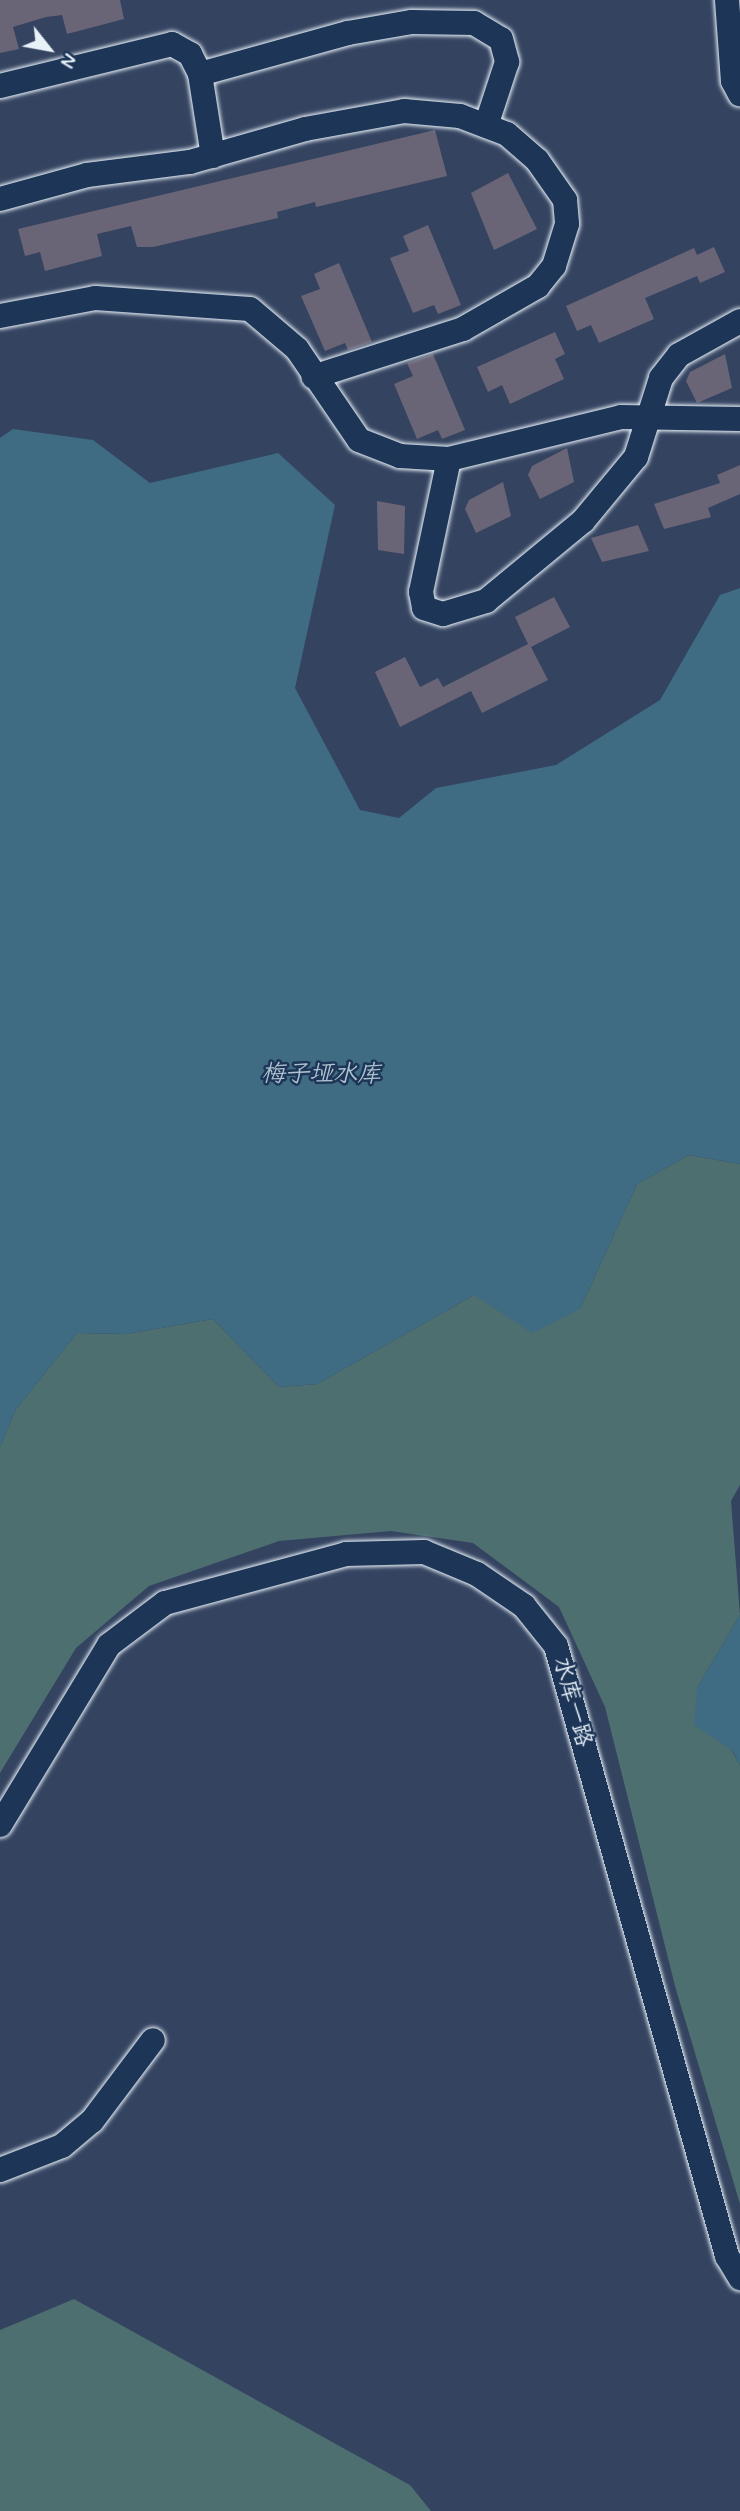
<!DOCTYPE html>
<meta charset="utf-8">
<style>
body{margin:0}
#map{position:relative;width:740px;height:2511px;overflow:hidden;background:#344360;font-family:Mynerve,"LXGW WenKai TC",sans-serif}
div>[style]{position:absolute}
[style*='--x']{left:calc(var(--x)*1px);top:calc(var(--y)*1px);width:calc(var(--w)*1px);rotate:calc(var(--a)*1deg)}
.green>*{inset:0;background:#4d6f70}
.water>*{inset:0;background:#3f6b83}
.building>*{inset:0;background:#6a6576}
.roads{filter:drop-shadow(0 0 2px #e8f1f8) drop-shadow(0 0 2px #e8f1f8)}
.minor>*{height:24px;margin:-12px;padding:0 12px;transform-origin:12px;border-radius:12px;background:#1d3557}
span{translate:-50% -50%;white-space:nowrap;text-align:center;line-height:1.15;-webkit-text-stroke:5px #1d3557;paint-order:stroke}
.street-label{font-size:23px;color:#e8f1f8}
.water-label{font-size:24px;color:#adc2cf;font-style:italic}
.north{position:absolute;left:14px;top:14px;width:70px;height:70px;-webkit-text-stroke:5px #1d3557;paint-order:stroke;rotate:121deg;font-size:19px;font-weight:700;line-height:28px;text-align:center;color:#e8f1f8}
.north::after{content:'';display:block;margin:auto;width:24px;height:32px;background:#e8f1f8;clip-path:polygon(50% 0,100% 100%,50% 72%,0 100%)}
</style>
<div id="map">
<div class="green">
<div style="clip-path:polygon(689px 1155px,740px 1164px,740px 1485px,731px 1501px,740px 1615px,697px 1688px,740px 1765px,740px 2204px,675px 1986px,605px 1707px,559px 1607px,473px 1543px,391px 1531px,279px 1541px,149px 1586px,76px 1648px,0 1773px,0 1447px,16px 1409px,77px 1333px,126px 1334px,213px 1319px,279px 1387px,317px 1384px,474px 1295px,580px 1309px,637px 1184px)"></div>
<div style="clip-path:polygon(74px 2299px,410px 2485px,431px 2511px,0 2511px,0 2330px)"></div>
</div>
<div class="water">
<div style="clip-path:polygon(13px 429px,93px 440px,150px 483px,278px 453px,335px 505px,295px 688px,360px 810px,399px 818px,436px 788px,556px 765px,660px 700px,720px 595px,740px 588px,740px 1164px,689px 1155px,637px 1184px,580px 1309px,532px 1333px,474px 1295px,317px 1384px,279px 1387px,213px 1319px,126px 1334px,77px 1333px,16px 1409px,0 1447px,0 438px)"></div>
<div style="clip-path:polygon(740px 1615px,740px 1765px,732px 1750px,694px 1725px,697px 1688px)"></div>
</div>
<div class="building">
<div style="clip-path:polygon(0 0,120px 0,124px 19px,67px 34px,62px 15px,46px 17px,13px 27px,19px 49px,0 53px)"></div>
<div style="clip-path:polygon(435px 130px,447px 176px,316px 207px,315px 202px,277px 212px,278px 218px,153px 247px,137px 247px,131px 226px,97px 234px,102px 256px,45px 271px,40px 252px,25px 256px,18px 229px)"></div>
<div style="clip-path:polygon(508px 173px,537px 229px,494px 250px,471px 193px)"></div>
<div style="clip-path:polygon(428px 225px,461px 305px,438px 314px,434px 305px,413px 313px,390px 258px,409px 251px,403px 236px)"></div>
<div style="clip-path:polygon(714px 247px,725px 272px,700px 283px,697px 276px,645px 298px,654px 319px,599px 343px,591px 325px,577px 331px,566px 306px,694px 248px,697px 255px)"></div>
<div style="clip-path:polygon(339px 263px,372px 342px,348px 350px,345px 343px,325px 351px,301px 296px,320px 289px,314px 274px)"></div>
<div style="clip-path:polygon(555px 332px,565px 354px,555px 359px,564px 379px,510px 404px,502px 385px,488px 392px,477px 367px)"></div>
<div style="clip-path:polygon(433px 354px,465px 430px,442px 439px,438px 430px,417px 439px,394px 384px,413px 376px,407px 363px)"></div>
<div style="clip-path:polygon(725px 354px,732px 388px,697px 403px,686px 381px,690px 372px)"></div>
<div style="clip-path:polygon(567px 448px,574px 482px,540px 499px,528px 475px,532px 466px)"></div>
<div style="clip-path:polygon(740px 465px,740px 494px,708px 508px,711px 517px,664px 529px,654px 504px,720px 483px,717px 475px)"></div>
<div style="clip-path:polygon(503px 482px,511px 516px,476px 533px,465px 509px,469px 500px)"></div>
<div style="clip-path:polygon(377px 501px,405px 506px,404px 554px,378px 550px)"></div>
<div style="clip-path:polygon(638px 525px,649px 551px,602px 562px,591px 538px)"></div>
<div style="clip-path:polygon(554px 597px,570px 627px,531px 647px,548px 680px,482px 713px,471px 691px,400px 727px,375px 672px,405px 657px,420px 687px,438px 678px,443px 687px,528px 644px,515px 617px)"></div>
</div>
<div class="roads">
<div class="minor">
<div style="--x:727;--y:0;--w:81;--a:85.8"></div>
<div style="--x:733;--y:81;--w:15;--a:62"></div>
<div style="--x:200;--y:74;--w:154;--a:-15.5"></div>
<div style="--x:348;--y:33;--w:65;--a:-9.8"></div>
<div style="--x:412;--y:22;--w:62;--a:0.9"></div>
<div style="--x:474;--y:23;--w:31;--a:31"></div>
<div style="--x:501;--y:39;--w:24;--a:75"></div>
<div style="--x:507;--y:62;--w:67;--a:108.2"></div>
<div style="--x:0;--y:86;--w:177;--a:-13.7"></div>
<div style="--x:172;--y:44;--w:21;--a:29"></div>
<div style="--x:190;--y:54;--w:22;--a:63"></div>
<div style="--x:200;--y:74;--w:83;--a:81"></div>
<div style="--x:0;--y:199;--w:90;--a:-15.4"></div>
<div style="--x:87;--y:175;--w:104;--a:-7.2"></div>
<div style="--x:190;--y:162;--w:120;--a:-16"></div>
<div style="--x:305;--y:129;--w:101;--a:-10.3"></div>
<div style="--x:404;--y:111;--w:56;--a:5.1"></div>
<div style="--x:460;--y:116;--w:50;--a:21"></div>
<div style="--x:507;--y:134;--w:40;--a:41"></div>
<div style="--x:537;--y:160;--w:49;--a:55"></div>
<div style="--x:565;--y:200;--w:24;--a:85"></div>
<div style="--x:567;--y:224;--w:44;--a:107.2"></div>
<div style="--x:554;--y:266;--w:26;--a:129"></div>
<div style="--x:538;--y:286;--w:86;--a:150.2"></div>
<div style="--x:463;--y:329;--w:157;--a:162.3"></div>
<div style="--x:0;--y:316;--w:97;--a:-10.7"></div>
<div style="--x:95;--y:298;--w:155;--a:4.1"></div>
<div style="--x:250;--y:309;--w:62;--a:40.4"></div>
<div style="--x:297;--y:349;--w:110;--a:55.7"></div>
<div style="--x:359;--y:440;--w:44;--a:21.3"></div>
<div style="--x:400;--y:456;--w:49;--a:3.5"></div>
<div style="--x:449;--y:459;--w:177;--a:-13.7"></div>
<div style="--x:621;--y:417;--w:119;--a:1"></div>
<div style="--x:449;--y:459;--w:136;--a:101.9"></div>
<div style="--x:421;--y:592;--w:16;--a:79"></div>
<div style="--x:424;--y:608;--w:20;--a:18"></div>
<div style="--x:443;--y:614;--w:45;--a:-16.8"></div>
<div style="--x:486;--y:601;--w:126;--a:-39.5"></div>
<div style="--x:583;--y:521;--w:83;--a:-50.4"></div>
<div style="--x:636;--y:457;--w:83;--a:-72.4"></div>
<div style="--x:661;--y:378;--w:29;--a:-52"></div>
<div style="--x:679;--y:355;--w:70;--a:-29.1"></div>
<div style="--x:0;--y:1825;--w:210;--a:-58.8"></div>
<div style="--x:109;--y:1645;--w:70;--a:-36.9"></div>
<div style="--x:165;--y:1603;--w:188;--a:-15.1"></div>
<div style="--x:346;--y:1554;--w:78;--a:-1.5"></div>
<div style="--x:424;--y:1552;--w:57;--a:22.5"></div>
<div style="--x:477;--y:1574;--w:57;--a:34.2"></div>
<div style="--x:524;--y:1606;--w:51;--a:51.3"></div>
<div style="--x:556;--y:1646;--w:634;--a:74.34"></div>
<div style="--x:727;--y:2256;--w:26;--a:59"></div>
<div style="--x:0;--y:2170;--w:66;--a:-21.2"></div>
<div style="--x:62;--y:2146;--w:39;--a:-40"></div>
<div style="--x:92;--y:2121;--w:101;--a:-53"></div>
</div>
</div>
<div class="street-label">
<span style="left:572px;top:1702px;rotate:75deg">水库一路</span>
</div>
<div class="water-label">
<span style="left:321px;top:1075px">梅子垭水库</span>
</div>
<div class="north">N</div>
</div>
